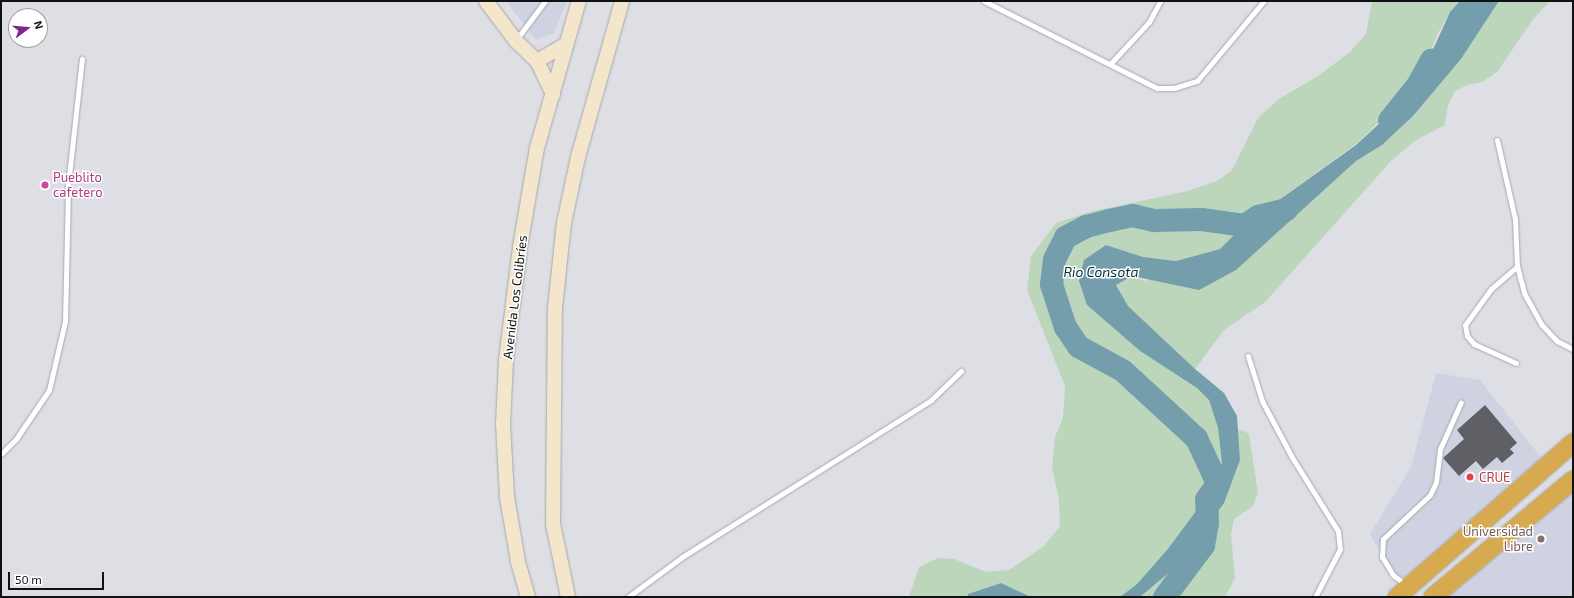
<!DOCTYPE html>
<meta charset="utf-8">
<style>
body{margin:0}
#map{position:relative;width:1574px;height:598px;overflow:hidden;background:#dddfe5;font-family:"Exo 2",sans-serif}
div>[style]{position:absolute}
.built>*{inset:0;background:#cfd3e1}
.green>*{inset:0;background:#bbd6bb}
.water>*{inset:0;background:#749eab}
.river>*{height:23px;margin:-11.5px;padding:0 11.5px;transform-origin:11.5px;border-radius:11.5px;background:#749eab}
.building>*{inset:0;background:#5e6065}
.roads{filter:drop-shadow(0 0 1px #a7a8ae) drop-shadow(0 0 1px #a7a8ae)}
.lane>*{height:5px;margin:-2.5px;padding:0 2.5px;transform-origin:2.5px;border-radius:2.5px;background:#fff}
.secondary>*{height:14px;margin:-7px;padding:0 7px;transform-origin:7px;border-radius:7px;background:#f3e6ca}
.highway>*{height:18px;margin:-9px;padding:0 9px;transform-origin:9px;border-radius:9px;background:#d8aa50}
.dots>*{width:11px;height:11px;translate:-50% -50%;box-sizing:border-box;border:2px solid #fff;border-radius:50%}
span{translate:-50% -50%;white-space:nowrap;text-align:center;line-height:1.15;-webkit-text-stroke:3px #fff;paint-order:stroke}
.hotel-label{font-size:13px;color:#b23c85}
.left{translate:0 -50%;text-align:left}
.street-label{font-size:13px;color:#101113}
.health-label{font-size:13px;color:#be3a42}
.education-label{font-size:13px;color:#785e54}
.right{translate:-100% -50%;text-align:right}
.water-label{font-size:14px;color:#06303b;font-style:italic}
.frame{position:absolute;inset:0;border:2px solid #101113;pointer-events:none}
.north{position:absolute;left:8px;top:8px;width:40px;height:40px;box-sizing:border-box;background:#fff;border:1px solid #9fa0a1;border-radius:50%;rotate:74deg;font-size:11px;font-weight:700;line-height:16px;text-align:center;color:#101113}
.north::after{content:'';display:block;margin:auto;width:14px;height:18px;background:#802490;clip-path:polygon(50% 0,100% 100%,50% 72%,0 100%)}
.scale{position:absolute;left:8px;top:572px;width:96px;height:18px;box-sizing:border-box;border:2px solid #101113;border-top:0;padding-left:5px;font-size:12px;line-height:14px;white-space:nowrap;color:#101113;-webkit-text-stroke:3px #fff;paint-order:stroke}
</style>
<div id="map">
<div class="built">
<div style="clip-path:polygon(506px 1px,567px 1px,554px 33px,536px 40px)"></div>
<div style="clip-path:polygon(1436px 373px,1480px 380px,1548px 466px,1408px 587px,1393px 575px,1370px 534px,1411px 467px)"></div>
<div style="clip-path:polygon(1573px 483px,1573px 597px,1442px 597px)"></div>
</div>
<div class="green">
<div style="clip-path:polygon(1372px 1px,1460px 1px,1450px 12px,1438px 33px,1417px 85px,1356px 144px,1244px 225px,1220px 249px,1176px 261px,1143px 257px,1106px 245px,1087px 305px,1140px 351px,1197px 388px,1209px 400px,1218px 428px,1222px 463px,1217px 483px,1167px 550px,1137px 584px,1120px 597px,1031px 597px,1001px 583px,968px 594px,967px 597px,909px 597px,919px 567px,938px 558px,954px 559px,986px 572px,1009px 570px,1044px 546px,1060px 526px,1059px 500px,1052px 467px,1055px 437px,1063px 418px,1065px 386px,1027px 290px,1031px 256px,1056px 223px,1089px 212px,1188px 191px,1219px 180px,1232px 170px,1258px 118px,1279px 99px,1318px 76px,1350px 52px,1366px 34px)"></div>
<div style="clip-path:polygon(1499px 1px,1550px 1px,1534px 18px,1497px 72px,1482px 82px,1467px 85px,1455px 91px,1448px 105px,1445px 125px,1416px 140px,1391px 161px,1265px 302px,1224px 330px,1195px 369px,1128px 306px,1116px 285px,1132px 276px,1145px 281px,1275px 233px,1356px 161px,1382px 145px,1413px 116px,1461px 59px)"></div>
<div style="clip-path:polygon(1242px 430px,1249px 434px,1258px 493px,1253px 506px,1234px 519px,1231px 535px,1235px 578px,1225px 597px,1140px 597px,1178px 565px,1240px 460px,1238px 431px)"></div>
</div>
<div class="water">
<div style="clip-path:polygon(1460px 1px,1499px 1px,1461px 59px,1413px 116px,1382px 145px,1356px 161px,1236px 270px,1199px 290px,1132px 276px,1116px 285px,1128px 306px,1195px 369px,1224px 393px,1237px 416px,1240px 460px,1224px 503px,1178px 565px,1140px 597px,1120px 597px,1137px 584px,1167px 550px,1217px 483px,1222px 463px,1218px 428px,1209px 400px,1197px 388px,1140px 351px,1087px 305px,1079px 281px,1084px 260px,1106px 245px,1143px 257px,1176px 261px,1220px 249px,1244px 225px,1356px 145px,1408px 97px,1417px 85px,1450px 12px)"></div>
<div style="clip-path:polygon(1001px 583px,1031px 597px,967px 597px,968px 594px)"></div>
</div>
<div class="river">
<div style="left:1389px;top:120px;width:45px;rotate:-51.3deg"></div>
<div style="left:1417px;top:85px;width:29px;rotate:-61deg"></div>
<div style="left:1164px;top:597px;width:65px;rotate:-53.1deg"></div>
<div style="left:1203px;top:545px;width:22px;rotate:-80deg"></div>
<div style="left:1207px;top:523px;width:24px;rotate:-92deg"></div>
<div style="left:1206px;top:499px;width:19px;rotate:-55deg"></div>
<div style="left:1217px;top:483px;width:50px;rotate:-115deg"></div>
<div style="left:1196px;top:438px;width:100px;rotate:-137.4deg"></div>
<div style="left:1122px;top:370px;width:50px;rotate:-151.4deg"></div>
<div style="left:1078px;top:346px;width:23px;rotate:-124deg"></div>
<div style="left:1065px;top:327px;width:45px;rotate:-108deg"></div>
<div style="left:1051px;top:284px;width:25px;rotate:-83deg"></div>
<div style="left:1054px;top:259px;width:25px;rotate:-63deg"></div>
<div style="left:1065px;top:237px;width:24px;rotate:-28deg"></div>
<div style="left:1086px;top:226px;width:24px;rotate:-15deg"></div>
<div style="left:1109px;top:220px;width:24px;rotate:-12deg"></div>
<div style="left:1132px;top:215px;width:23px;rotate:13deg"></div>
<div style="left:1154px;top:220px;width:47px;rotate:-1.2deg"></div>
<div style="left:1201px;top:219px;width:43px;rotate:7.9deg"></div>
<div style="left:1244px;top:225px;width:17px;rotate:-33deg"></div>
<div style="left:1258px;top:216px;width:29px;rotate:-14deg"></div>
</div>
<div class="building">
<div style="clip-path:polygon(1485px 405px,1517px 443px,1510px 449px,1514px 453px,1502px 463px,1497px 457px,1483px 469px,1476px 461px,1459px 476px,1443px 458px,1464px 439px,1457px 430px)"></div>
</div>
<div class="roads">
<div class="lane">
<div style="left:984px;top:1px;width:194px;rotate:26.7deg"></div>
<div style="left:1157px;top:88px;width:17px"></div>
<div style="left:1174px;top:88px;width:24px;rotate:-17deg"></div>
<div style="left:1197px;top:81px;width:104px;rotate:-50.1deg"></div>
<div style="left:516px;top:40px;width:49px;rotate:-53.4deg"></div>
<div style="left:1111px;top:63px;width:56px;rotate:-47.2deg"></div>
<div style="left:1149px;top:22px;width:24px;rotate:-62deg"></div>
<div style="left:1497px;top:140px;width:81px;rotate:77.2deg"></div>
<div style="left:1515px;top:219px;width:47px;rotate:87.6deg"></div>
<div style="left:1517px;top:266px;width:28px;rotate:75deg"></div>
<div style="left:1524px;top:293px;width:35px;rotate:61deg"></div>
<div style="left:1541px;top:324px;width:23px;rotate:47deg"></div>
<div style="left:1557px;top:341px;width:18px;rotate:27deg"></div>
<div style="left:1248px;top:356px;width:47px;rotate:72.7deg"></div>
<div style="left:1262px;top:401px;width:66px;rotate:61.9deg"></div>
<div style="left:1293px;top:459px;width:85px;rotate:58deg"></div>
<div style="left:1338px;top:531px;width:18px;rotate:84deg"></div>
<div style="left:1340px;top:549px;width:54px;rotate:117.5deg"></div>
<div style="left:1516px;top:363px;width:46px;rotate:-155.7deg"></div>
<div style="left:1474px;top:344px;width:11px;rotate:-131deg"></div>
<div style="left:1467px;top:336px;width:11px;rotate:-100deg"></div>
<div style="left:1465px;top:325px;width:44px;rotate:-54.2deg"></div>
<div style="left:1491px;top:289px;width:35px;rotate:-41deg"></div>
<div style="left:1px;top:454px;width:21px;rotate:-45deg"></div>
<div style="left:16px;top:439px;width:59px;rotate:-56deg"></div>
<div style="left:49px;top:390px;width:71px;rotate:-76.9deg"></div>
<div style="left:65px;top:321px;width:136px;rotate:-88.7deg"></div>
<div style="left:68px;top:185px;width:127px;rotate:-83.7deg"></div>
<div style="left:1406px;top:585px;width:16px;rotate:-142deg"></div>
<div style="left:1393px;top:575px;width:21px;rotate:-121deg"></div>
<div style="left:1382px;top:557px;width:18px;rotate:-87deg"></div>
<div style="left:1383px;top:539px;width:64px;rotate:-43.1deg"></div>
<div style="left:1430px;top:495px;width:14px;rotate:-65deg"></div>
<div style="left:1436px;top:482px;width:33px;rotate:-83deg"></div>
<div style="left:1440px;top:449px;width:51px;rotate:-65.9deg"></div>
<div style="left:628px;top:597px;width:67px;rotate:-36.5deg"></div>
<div style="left:682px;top:557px;width:294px;rotate:-32.2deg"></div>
<div style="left:931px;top:400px;width:42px;rotate:-44deg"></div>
</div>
<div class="secondary">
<div style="left:486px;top:1px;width:50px;rotate:53.1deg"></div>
<div style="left:516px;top:41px;width:29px;rotate:44deg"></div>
<div style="left:537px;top:61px;width:37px;rotate:64deg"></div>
<div style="left:537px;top:61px;width:34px;rotate:-30deg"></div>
<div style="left:528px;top:597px;width:37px;rotate:-106deg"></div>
<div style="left:518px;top:561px;width:65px;rotate:-99.8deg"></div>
<div style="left:507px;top:497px;width:73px;rotate:-93.1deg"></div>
<div style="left:503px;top:424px;width:64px;rotate:-87.3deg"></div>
<div style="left:506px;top:360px;width:114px;rotate:-82.9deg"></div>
<div style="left:520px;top:247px;width:100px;rotate:-80.3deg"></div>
<div style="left:537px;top:148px;width:153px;rotate:-74.1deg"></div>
<div style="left:568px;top:597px;width:75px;rotate:-101.6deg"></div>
<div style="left:553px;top:524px;width:216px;rotate:-89.5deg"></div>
<div style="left:555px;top:308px;width:85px;rotate:-84deg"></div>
<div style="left:564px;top:223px;width:67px;rotate:-78deg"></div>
<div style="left:578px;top:157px;width:162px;rotate:-74.2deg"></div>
</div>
<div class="highway">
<div style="left:1397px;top:597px;width:234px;rotate:-41.2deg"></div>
<div style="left:1433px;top:597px;width:182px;rotate:-39.9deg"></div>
</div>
</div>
<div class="dots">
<div style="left:45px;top:185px;background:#d1479c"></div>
<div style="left:1470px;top:477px;background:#e0444e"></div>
<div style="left:1541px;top:539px;background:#8d6e63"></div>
</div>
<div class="hotel-label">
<span class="left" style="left:53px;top:185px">Pueblito<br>cafetero</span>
</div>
<div class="street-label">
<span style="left:515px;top:297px;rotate:-83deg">Avenida Los Colibríes</span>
</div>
<div class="health-label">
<span class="left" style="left:1479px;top:477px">CRUE</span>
</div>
<div class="education-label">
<span class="right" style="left:1533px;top:539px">Universidad<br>Libre</span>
</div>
<div class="water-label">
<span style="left:1101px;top:272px">Rio Consota</span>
</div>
<div class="frame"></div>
<div class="north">N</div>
<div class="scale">50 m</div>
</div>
